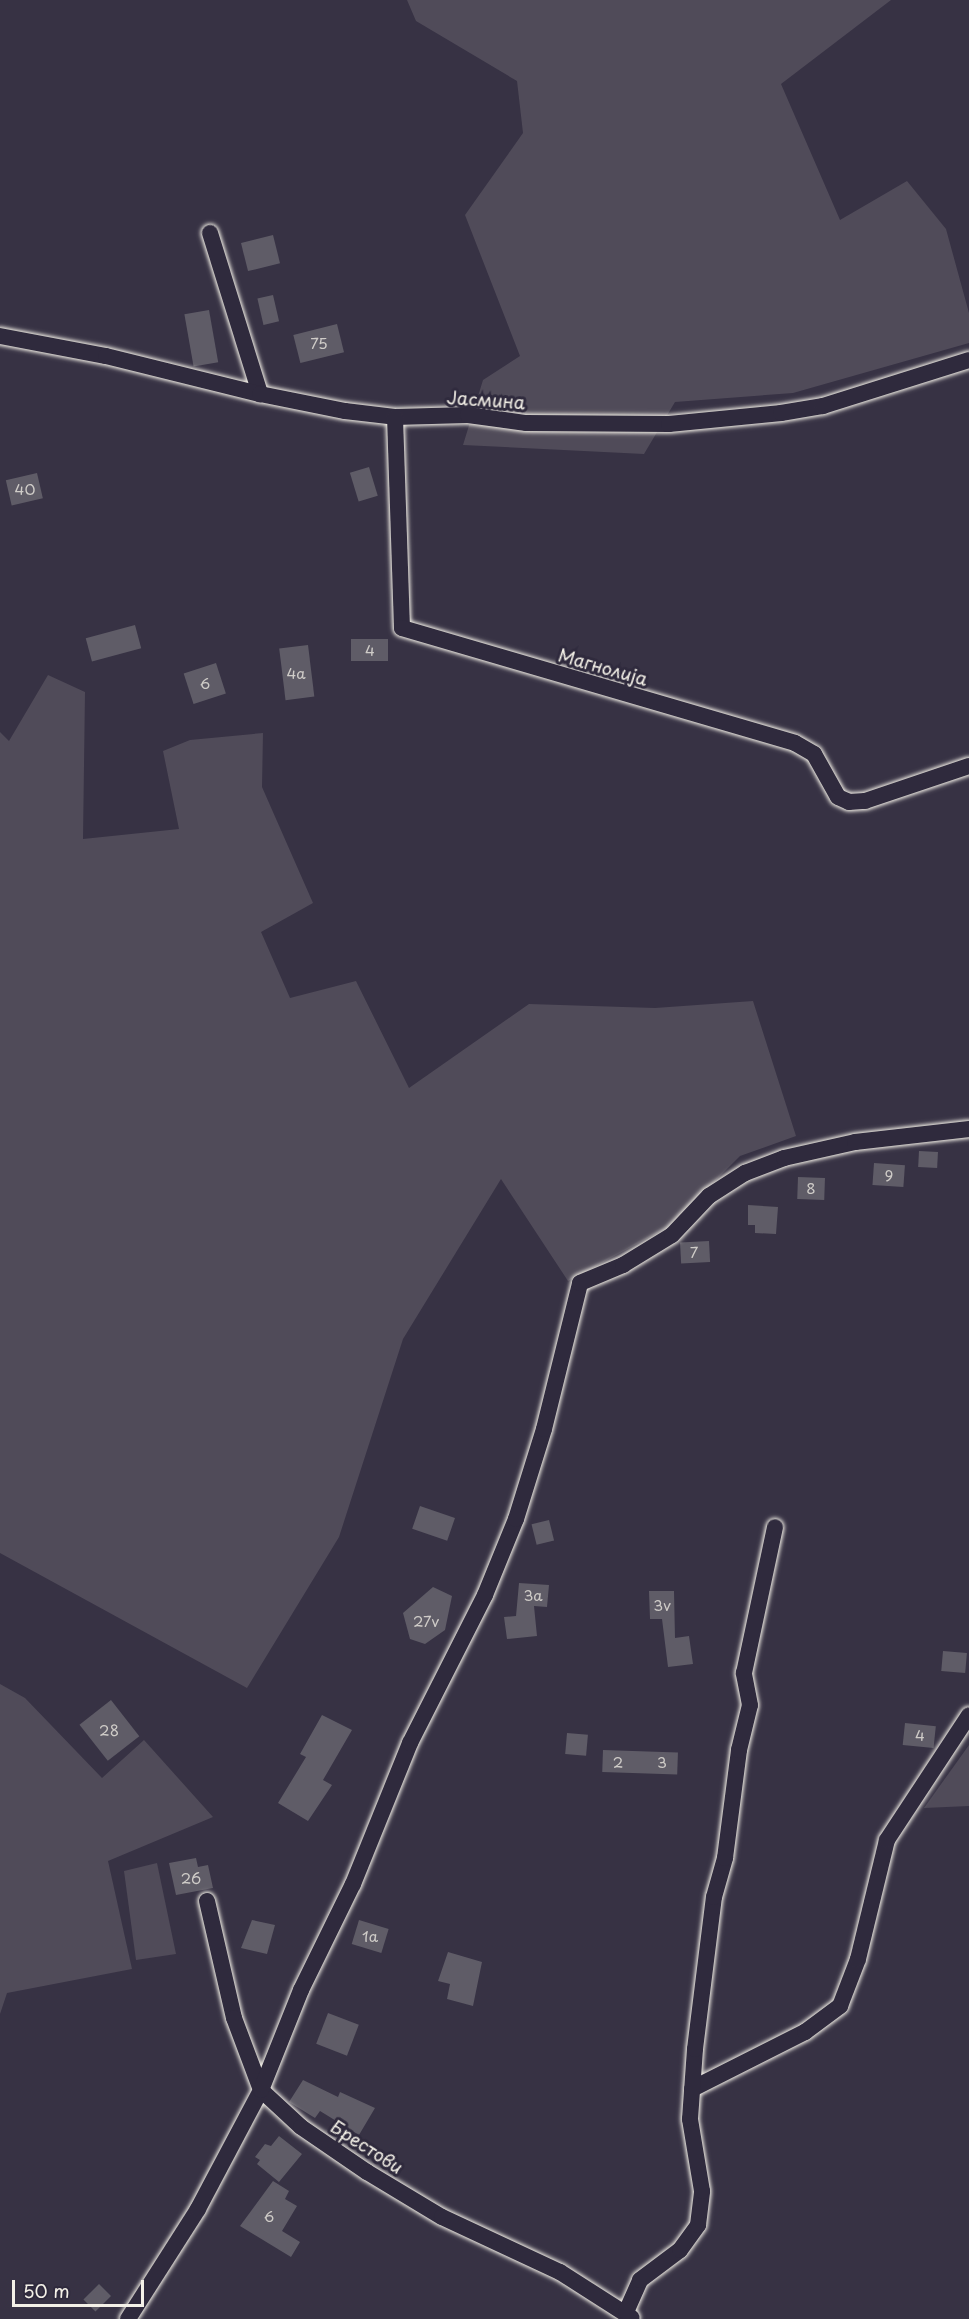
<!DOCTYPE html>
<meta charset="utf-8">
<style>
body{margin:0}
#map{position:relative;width:969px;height:2319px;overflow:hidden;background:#373244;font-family:"Playpen Sans",sans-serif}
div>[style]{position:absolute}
.green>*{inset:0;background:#504b59}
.building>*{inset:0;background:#5f5c67;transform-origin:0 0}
.roads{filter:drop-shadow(0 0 2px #f4f1e8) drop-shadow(0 0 2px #f4f1e8)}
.minor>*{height:16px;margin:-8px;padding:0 8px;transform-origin:8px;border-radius:8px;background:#2f2a3d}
span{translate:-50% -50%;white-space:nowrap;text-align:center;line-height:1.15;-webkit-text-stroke:6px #2f2a3d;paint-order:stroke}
.number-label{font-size:15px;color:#cfccc8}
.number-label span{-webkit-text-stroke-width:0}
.street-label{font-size:18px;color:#f4f1e8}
.scale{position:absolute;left:12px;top:2280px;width:132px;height:27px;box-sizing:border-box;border:3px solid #f4f1e8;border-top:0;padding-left:8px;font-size:18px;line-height:21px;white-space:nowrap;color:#f4f1e8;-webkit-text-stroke:4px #2f2a3d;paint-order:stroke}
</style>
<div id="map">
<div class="green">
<div style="clip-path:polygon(407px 0,891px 0,781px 84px,840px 220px,907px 181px,946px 229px,969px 313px,969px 343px,793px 393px,675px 402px,644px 454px,463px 445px,483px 380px,520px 356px,465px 215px,523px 133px,517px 81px,416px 21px)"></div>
<div style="clip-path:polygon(48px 675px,85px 692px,83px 839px,179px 829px,163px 751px,190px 740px,263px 733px,262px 787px,313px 903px,261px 932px,290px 998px,356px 981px,409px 1088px,529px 1004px,655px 1008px,753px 1001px,796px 1136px,740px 1156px,670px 1226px,568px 1281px,501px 1179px,403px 1339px,339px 1537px,247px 1688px,0 1553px,0 732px,9px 741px)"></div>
<div style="clip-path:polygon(0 1684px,25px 1698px,102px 1778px,144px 1740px,213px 1817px,108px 1861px,132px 1969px,7px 1993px,0 2014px)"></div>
<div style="clip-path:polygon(969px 1745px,969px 1806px,924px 1808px)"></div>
<div style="clip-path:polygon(157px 1863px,176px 1954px,136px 1960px,124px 1871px)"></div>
</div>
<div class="building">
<div style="left:273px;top:235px;width:29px;height:33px;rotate:76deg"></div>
<div style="left:273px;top:295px;width:27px;height:16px;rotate:77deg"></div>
<div style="left:209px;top:310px;width:53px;height:25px;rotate:80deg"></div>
<div style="left:337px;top:324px;width:29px;height:45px;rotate:76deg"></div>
<div style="left:369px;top:467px;width:30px;height:20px;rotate:73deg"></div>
<div style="left:37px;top:473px;width:26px;height:32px;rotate:77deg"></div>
<div style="left:135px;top:625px;width:24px;height:51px;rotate:75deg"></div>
<div style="left:351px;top:639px;width:37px;height:22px"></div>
<div style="left:308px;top:645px;width:52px;height:29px;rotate:83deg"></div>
<div style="left:216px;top:663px;width:32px;height:34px;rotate:72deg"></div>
<div style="left:919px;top:1151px;width:19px;height:16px;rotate:3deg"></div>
<div style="left:874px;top:1163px;width:31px;height:22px;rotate:4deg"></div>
<div style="left:798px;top:1177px;width:27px;height:22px;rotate:2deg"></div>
<div style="clip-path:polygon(748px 1205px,778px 1207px,776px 1234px,755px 1233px,755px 1225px,748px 1225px)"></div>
<div style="left:709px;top:1241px;width:21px;height:29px;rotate:87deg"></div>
<div style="left:420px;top:1506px;width:37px;height:24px;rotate:19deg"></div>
<div style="left:549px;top:1520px;width:21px;height:18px;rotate:76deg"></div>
<div style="clip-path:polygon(519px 1583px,549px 1585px,547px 1607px,534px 1606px,537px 1636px,507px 1639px,504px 1617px,516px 1616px)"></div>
<div style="clip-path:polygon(433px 1587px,452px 1596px,445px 1630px,425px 1644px,410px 1639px,403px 1613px)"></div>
<div style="clip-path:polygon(649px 1591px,674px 1591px,675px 1638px,689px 1636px,693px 1664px,668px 1667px,662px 1619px,650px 1619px)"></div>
<div style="left:943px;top:1651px;width:24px;height:20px;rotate:5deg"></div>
<div style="left:111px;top:1700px;width:46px;height:40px;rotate:52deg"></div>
<div style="clip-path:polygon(322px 1715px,352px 1730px,323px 1780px,332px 1785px,308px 1821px,278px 1803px,306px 1757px,300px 1754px)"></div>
<div style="left:905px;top:1723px;width:31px;height:22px;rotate:6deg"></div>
<div style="left:567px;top:1733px;width:21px;height:21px;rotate:5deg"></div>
<div style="left:603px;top:1750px;width:75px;height:22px;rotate:2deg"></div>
<div style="clip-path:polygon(196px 1858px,198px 1867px,208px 1865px,213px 1888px,176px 1895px,169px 1863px)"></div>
<div style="clip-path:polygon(252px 1920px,275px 1925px,267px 1954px,241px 1948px)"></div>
<div style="left:359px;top:1920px;width:31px;height:25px;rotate:17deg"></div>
<div style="clip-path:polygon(448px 1952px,482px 1962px,473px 2006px,447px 1999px,450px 1984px,438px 1981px)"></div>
<div style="left:328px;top:2013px;width:33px;height:33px;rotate:21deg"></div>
<div style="clip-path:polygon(303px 2080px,338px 2097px,340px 2092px,375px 2108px,359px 2135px,320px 2111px,315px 2118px,289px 2102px)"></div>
<div style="clip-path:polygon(279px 2136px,302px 2154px,279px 2182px,257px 2164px,260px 2160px,255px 2157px,265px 2144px,271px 2146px)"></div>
<div style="clip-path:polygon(273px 2181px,289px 2191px,285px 2199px,297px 2206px,282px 2231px,300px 2242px,291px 2257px,240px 2226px)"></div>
<div style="left:99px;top:2284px;width:17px;height:22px;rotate:45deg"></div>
</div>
<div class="roads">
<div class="minor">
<div style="left:210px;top:233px;width:169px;rotate:72.7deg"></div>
<div style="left:0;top:336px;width:108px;rotate:10.7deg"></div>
<div style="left:106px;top:356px;width:159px;rotate:13.9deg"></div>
<div style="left:260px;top:394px;width:87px;rotate:11.3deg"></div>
<div style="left:345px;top:411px;width:50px;rotate:6.8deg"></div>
<div style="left:395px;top:417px;width:73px;rotate:-1.6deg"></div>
<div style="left:468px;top:415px;width:59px;rotate:7.9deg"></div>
<div style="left:526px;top:423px;width:143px;rotate:0.4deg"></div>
<div style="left:669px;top:424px;width:113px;rotate:-5.6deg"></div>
<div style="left:781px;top:413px;width:43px;rotate:-9.5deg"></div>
<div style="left:823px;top:406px;width:153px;rotate:-17.5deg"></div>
<div style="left:395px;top:417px;width:211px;rotate:88.1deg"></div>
<div style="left:402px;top:628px;width:409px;rotate:16.3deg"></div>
<div style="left:795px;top:743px;width:22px;rotate:30deg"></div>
<div style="left:814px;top:754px;width:49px;rotate:60.8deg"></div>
<div style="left:838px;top:797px;width:12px;rotate:24deg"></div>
<div style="left:849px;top:802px;width:16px;rotate:-4deg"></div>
<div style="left:865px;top:801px;width:110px;rotate:-18.6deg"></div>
<div style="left:207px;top:1901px;width:120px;rotate:77deg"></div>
<div style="left:234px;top:2018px;width:77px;rotate:69.4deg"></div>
<div style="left:261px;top:2090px;width:54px;rotate:42.8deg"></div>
<div style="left:301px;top:2127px;width:80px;rotate:34.3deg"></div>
<div style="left:367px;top:2172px;width:87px;rotate:31deg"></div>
<div style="left:442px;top:2217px;width:130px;rotate:25deg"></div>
<div style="left:560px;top:2272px;width:85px;rotate:32.6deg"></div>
<div style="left:692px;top:2089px;width:127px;rotate:-26.8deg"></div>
<div style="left:805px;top:2032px;width:44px;rotate:-36.6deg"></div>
<div style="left:840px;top:2006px;width:50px;rotate:-69deg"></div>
<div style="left:858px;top:1959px;width:122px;rotate:-76.3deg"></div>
<div style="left:887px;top:1840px;width:149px;rotate:-56.7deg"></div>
<div style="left:626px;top:2312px;width:35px;rotate:-66deg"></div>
<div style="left:640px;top:2280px;width:50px;rotate:-36.9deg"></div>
<div style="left:680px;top:2250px;width:31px;rotate:-54deg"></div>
<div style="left:698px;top:2225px;width:34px;rotate:-83deg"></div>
<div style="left:702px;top:2191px;width:73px;rotate:-99.5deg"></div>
<div style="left:690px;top:2119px;width:70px;rotate:-85.9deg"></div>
<div style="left:695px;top:2049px;width:153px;rotate:-82.9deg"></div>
<div style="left:714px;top:1897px;width:41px;rotate:-74.2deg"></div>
<div style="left:725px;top:1858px;width:109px;rotate:-82.6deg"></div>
<div style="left:739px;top:1750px;width:46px;rotate:-76.3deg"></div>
<div style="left:750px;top:1705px;width:33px;rotate:-101deg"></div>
<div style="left:744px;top:1673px;width:149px;rotate:-78deg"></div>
<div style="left:128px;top:2319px;width:130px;rotate:-57.5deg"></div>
<div style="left:198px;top:2209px;width:135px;rotate:-62.1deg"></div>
<div style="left:261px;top:2090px;width:108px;rotate:-68.2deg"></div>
<div style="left:301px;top:1990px;width:118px;rotate:-63.9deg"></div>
<div style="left:353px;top:1884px;width:152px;rotate:-68deg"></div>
<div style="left:410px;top:1743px;width:166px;rotate:-63.1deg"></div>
<div style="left:485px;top:1595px;width:82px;rotate:-67.8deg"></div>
<div style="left:516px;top:1519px;width:94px;rotate:-72.7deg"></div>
<div style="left:544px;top:1429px;width:150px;rotate:-76.1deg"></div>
<div style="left:580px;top:1283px;width:47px;rotate:-22.7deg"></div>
<div style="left:623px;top:1265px;width:57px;rotate:-31.5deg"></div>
<div style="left:672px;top:1235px;width:54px;rotate:-46.5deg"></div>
<div style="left:709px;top:1196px;width:43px;rotate:-32.6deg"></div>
<div style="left:745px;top:1173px;width:42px;rotate:-21deg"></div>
<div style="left:784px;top:1158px;width:73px;rotate:-12.7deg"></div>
<div style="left:855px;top:1142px;width:115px;rotate:-6.5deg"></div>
</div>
</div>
<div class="number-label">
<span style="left:319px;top:343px">75</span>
<span style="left:25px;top:489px">40</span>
<span style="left:370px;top:650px">4</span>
<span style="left:296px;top:673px">4a</span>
<span style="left:205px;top:683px">6</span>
<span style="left:889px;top:1175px">9</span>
<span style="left:811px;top:1188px">8</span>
<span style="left:694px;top:1252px">7</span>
<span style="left:533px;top:1595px">3a</span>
<span style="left:662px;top:1605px">3v</span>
<span style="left:426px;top:1621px">27v</span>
<span style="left:109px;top:1730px">28</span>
<span style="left:920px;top:1735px">4</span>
<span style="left:618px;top:1762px">2</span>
<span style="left:662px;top:1762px">3</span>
<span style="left:191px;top:1878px">26</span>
<span style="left:370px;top:1936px">1a</span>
<span style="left:269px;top:2216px">6</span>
</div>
<div class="street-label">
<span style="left:486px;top:400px;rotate:4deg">Јасмина</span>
<span style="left:603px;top:667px;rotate:16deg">Магнолија</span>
<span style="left:367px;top:2147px;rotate:33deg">Брестови</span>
</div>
<div class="scale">50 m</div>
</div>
